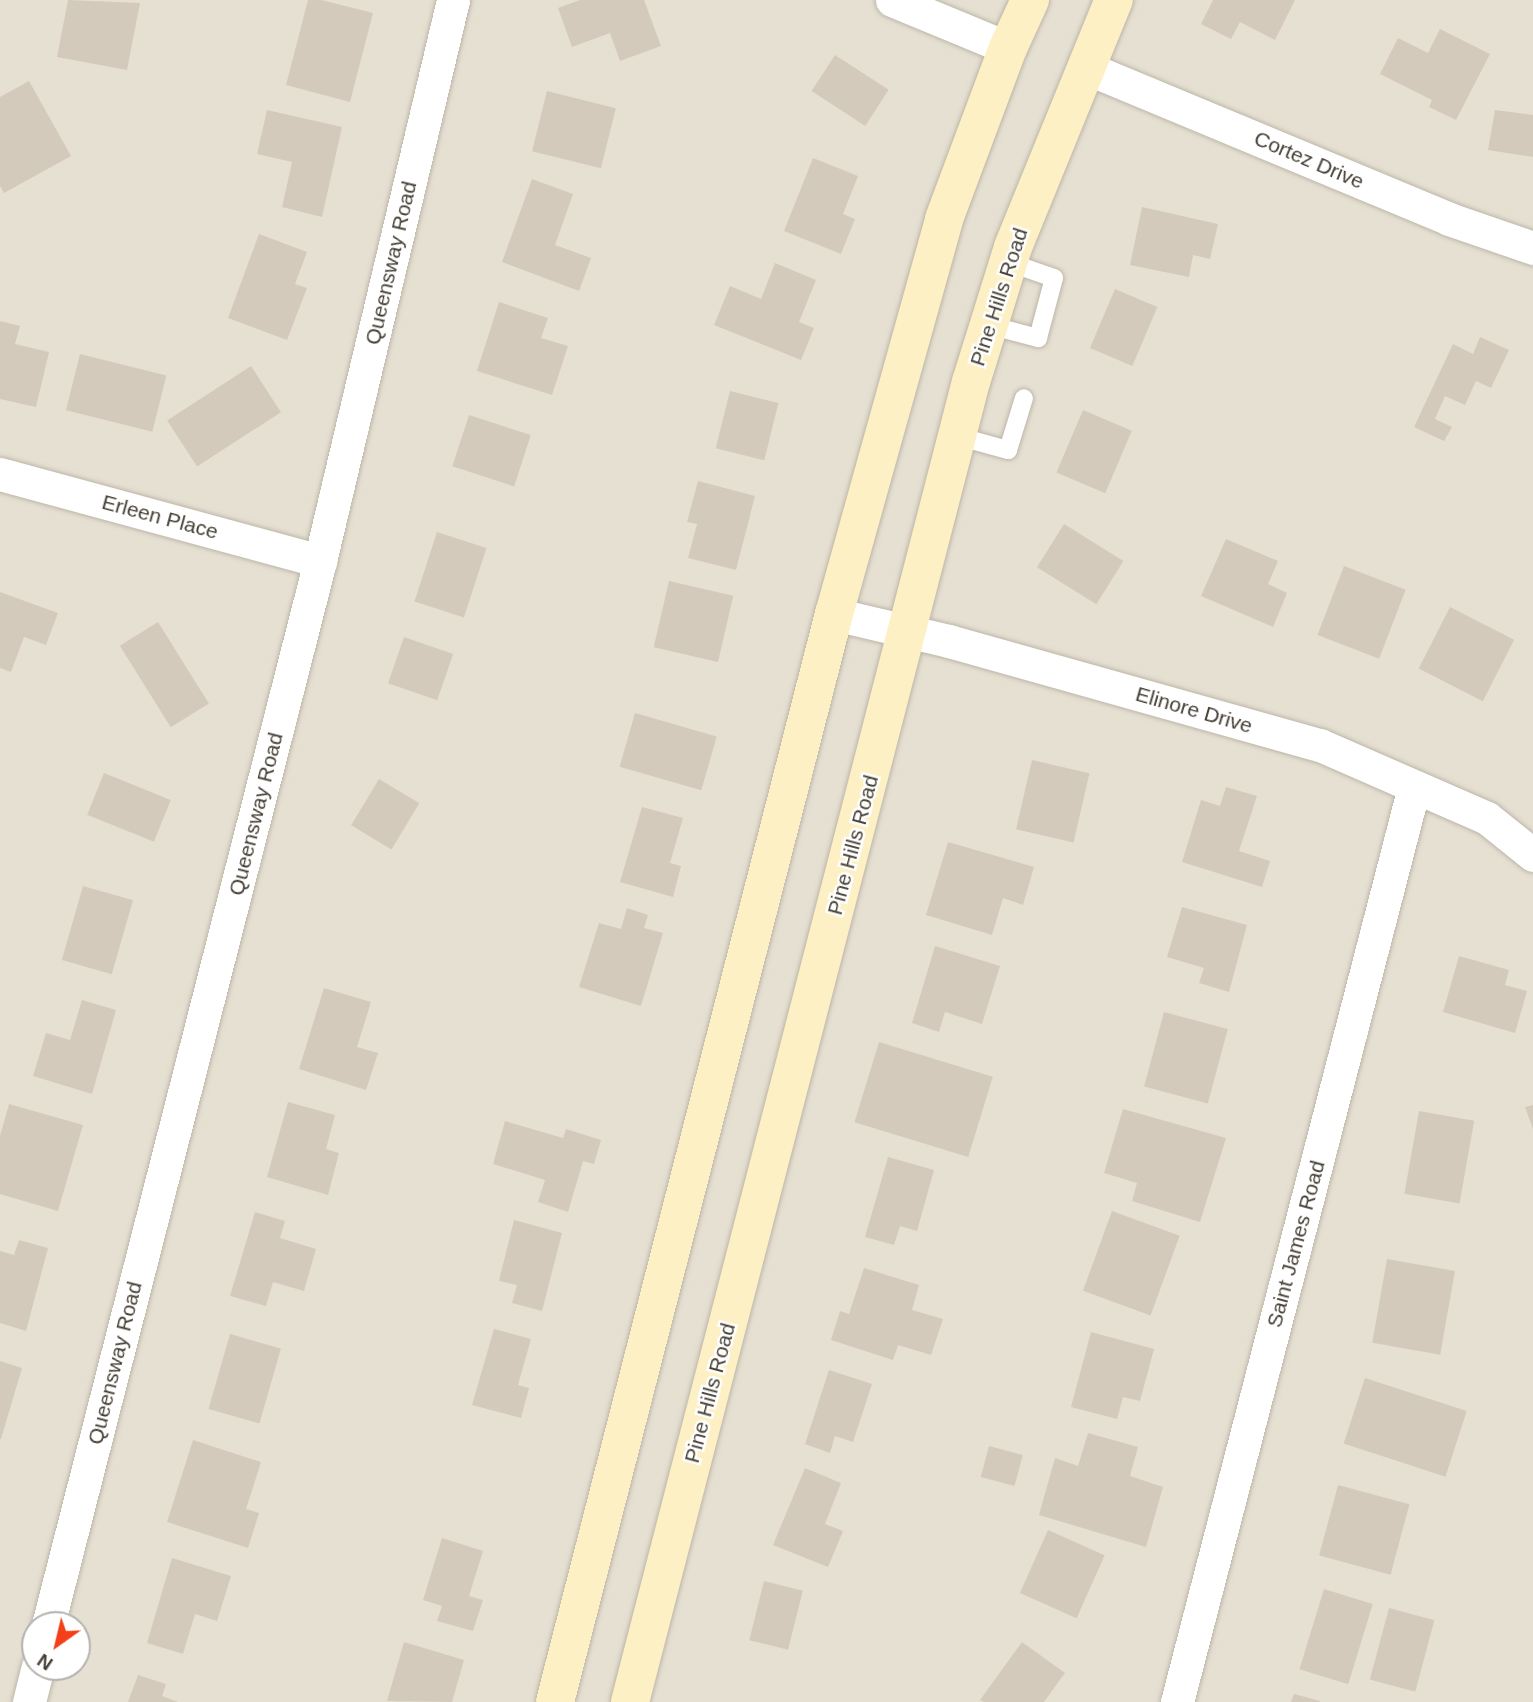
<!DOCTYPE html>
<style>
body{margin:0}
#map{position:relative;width:1533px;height:1702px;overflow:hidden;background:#f2eee5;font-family:Arial,sans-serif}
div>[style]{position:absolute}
.residential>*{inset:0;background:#e6e0d3}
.building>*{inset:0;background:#d3cabb;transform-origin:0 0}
.roads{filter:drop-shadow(0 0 2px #bdb6a8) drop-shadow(0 0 2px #bdb6a8)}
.service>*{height:18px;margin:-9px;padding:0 9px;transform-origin:9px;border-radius:9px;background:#fff}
.minor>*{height:33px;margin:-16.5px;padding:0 16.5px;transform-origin:16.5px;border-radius:16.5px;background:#fff}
.secondary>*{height:38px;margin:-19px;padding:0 19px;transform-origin:19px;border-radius:19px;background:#fdf0c5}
span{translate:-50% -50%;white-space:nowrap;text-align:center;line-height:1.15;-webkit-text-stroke:5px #fff;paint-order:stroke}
.street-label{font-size:21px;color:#443f35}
.north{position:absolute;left:21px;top:1611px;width:70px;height:70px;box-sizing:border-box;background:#fff;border:2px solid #b4b2ae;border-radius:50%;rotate:214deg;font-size:19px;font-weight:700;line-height:28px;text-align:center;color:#443f35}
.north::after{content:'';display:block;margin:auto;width:24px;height:32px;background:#f3401b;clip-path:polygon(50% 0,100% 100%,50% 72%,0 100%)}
</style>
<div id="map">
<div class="residential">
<div style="clip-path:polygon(evenodd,0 0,1533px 0,1533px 1702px,0 1702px,0 0,35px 1625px,77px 1625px,77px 1667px,35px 1667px,35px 1625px)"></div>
</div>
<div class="building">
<div style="clip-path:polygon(68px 0,140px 3px,127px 70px,57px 57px)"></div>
<div style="clip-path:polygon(308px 0,321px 0,373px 13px,350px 102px,286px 85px)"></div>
<div style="clip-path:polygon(580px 0,644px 0,661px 46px,620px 61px,610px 33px,572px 47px,558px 8px)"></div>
<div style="clip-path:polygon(1213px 0,1295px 0,1275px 40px,1240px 22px,1231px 39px,1201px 24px)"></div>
<div style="clip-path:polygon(1440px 29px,1490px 54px,1456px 120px,1429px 107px,1432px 100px,1380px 74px,1398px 38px,1428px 53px)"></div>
<div style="left:835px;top:55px;width:64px;height:43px;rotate:33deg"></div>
<div style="clip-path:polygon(29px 81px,71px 156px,4px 193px,0 186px,0 97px)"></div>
<div style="left:547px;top:91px;width:71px;height:62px;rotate:14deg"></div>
<div style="clip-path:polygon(267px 110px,342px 127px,322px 217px,282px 207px,292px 162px,257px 154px)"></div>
<div style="clip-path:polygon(1495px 110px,1533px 115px,1533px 157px,1488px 150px)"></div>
<div style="clip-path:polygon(813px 158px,858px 176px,843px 214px,855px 219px,841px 254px,784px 231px)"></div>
<div style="clip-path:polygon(532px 179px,573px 194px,555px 245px,591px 258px,579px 291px,502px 262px)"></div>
<div style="clip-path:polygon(1142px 207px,1218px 224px,1210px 259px,1193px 255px,1189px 277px,1130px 265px)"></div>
<div style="clip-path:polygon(259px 234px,307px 252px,295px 284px,307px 288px,287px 340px,228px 318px)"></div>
<div style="clip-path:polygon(775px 263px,816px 280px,799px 322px,814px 328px,801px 360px,714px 325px,730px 286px,761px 299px)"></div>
<div style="left:1115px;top:289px;width:46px;height:64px;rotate:23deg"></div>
<div style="clip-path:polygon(499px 302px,548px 318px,541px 338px,568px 346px,552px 395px,477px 371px)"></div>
<div style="clip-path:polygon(0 321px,20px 326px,15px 344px,49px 352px,36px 407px,0 399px)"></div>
<div style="clip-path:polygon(1480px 337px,1509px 350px,1491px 388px,1476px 381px,1465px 405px,1445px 396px,1435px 419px,1452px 427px,1444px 441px,1414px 427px,1453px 344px,1473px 354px)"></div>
<div style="left:80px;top:354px;width:89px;height:58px;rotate:14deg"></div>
<div style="left:251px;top:366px;width:55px;height:100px;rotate:57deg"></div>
<div style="left:730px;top:391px;width:50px;height:59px;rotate:14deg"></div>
<div style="left:1083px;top:410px;width:53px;height:68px;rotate:23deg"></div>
<div style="left:469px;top:415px;width:65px;height:54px;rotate:18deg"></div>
<div style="clip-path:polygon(698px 481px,755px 496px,736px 570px,688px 558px,697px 524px,687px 522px)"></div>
<div style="left:1064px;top:524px;width:70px;height:51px;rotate:32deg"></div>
<div style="left:437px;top:532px;width:52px;height:73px;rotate:18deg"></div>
<div style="clip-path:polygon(1226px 539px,1278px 561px,1268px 584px,1287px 593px,1273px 627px,1201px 596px)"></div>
<div style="left:1344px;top:566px;width:66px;height:74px;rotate:21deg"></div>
<div style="left:669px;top:581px;width:66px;height:68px;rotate:13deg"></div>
<div style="clip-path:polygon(0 592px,58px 613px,46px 645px,24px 637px,11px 672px,0 668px)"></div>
<div style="left:1450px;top:607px;width:72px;height:69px;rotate:27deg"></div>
<div style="left:158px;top:622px;width:96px;height:45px;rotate:58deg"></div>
<div style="left:404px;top:637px;width:52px;height:49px;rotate:19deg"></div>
<div style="left:635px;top:713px;width:85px;height:56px;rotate:16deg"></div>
<div style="left:1032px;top:760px;width:59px;height:71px;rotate:13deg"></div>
<div style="left:104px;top:773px;width:72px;height:45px;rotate:22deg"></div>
<div style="left:379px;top:779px;width:47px;height:54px;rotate:31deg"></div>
<div style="clip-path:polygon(1226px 787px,1257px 796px,1239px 851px,1270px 861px,1262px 887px,1182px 862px,1201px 800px,1220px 806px)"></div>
<div style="clip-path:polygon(642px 807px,683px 818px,670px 863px,681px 866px,673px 897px,620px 882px)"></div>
<div style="clip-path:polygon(948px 842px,1034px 867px,1023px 905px,1003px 898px,992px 935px,926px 915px)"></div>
<div style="left:83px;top:886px;width:52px;height:77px;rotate:16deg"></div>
<div style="clip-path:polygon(1182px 907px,1247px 925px,1229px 992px,1199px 983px,1204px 968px,1167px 957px)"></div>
<div style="clip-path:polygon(627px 908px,648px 915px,644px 928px,663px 933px,641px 1006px,579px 987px,599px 923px,621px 929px)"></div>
<div style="clip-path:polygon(935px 946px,1000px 966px,982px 1024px,945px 1012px,939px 1032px,912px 1023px)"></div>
<div style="clip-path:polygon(1459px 956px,1509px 970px,1505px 985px,1527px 991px,1515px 1033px,1443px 1012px)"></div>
<div style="clip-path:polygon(324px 988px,371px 1002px,357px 1047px,378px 1053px,366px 1090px,299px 1069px)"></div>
<div style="clip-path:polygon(82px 1000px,116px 1010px,92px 1094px,33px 1076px,46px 1033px,70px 1040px)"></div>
<div style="left:1164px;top:1012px;width:66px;height:77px;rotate:15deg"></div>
<div style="left:879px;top:1042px;width:119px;height:84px;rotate:17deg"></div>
<div style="clip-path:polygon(288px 1102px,335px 1115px,326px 1149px,339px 1153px,328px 1195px,267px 1177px)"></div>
<div style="clip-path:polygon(9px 1104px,83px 1125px,58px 1211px,0 1194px,0 1136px)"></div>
<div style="clip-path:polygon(1533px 1105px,1533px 1129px,1525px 1107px)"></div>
<div style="clip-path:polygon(1123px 1109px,1226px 1138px,1200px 1222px,1132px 1201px,1137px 1183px,1104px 1173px)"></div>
<div style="left:1419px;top:1111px;width:56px;height:84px;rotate:10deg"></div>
<div style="clip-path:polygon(505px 1121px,563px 1138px,566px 1129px,601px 1140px,594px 1164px,583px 1161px,568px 1212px,538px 1202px,545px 1180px,493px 1164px)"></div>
<div style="clip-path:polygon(888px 1157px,934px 1170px,917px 1231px,900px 1226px,894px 1245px,865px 1237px)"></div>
<div style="left:1112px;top:1211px;width:72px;height:85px;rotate:20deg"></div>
<div style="clip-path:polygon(255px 1212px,285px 1221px,280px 1238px,316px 1249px,304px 1291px,273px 1282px,266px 1306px,230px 1296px)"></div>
<div style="clip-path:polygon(514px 1220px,562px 1233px,542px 1311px,512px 1303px,517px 1285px,499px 1281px)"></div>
<div style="clip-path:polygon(19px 1240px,48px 1248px,26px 1331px,0 1323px,0 1251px,14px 1255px)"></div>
<div style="left:1387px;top:1259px;width:69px;height:85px;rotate:10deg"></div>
<div style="clip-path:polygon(864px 1268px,919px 1285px,912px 1310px,943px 1319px,931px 1355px,898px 1345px,893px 1360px,831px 1340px,840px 1311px,849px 1314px)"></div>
<div style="clip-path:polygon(494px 1329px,531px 1339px,518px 1385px,529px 1388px,521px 1418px,472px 1405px)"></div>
<div style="clip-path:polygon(1091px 1332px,1154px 1349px,1140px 1401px,1123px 1397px,1117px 1419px,1071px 1407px)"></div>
<div style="left:230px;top:1334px;width:53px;height:78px;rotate:16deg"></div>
<div style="clip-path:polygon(0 1361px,22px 1368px,1px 1439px,0 1439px)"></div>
<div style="clip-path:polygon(829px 1370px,872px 1384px,853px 1442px,835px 1436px,830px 1453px,805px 1444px)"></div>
<div style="left:1365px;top:1378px;width:107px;height:69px;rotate:18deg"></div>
<div style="clip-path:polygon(1088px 1433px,1138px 1447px,1130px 1476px,1163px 1487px,1146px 1547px,1039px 1515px,1055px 1458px,1078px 1466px)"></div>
<div style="clip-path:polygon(193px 1440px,261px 1462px,246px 1509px,259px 1513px,248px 1548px,167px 1522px)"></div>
<div style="left:989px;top:1446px;width:35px;height:32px;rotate:15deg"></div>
<div style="clip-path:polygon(805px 1468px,841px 1483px,825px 1524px,843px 1531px,828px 1567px,773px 1545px)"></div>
<div style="left:1338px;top:1485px;width:74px;height:73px;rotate:15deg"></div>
<div style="left:1048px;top:1530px;width:62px;height:69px;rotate:24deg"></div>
<div style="clip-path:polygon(442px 1538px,483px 1551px,469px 1596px,483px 1600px,473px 1631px,437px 1621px,442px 1606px,423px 1600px)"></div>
<div style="clip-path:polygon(172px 1558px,231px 1576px,217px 1621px,195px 1614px,183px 1654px,147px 1643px)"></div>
<div style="left:764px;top:1581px;width:40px;height:61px;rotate:14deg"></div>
<div style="left:1324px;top:1589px;width:51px;height:84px;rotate:17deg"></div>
<div style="left:1389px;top:1608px;width:47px;height:74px;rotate:15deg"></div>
<div style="clip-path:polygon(404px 1642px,464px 1660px,452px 1702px,387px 1701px)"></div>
<div style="clip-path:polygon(1022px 1642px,1065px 1673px,1044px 1702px,984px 1702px,980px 1700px)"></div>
<div style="clip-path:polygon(138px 1675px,166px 1684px,162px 1696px,178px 1702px,128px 1702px)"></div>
<div style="clip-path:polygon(1294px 1694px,1320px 1701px,1320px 1702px,1291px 1702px)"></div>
</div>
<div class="roads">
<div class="service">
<div style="left:989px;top:325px;width:51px;rotate:14.9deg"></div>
<div style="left:1038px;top:338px;width:62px;rotate:-75.1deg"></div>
<div style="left:1054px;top:278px;width:49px;rotate:-160.8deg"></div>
<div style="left:957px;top:436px;width:53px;rotate:15.4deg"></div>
<div style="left:1008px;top:450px;width:54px;rotate:-72.9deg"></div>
</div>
<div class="minor">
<div style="left:892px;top:0;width:126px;rotate:22.5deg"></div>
<div style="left:1087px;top:68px;width:392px;rotate:22.6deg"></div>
<div style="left:1449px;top:219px;width:89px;rotate:19deg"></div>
<div style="left:0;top:474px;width:332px;rotate:15.2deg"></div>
<div style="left:834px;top:614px;width:118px;rotate:13.2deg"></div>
<div style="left:949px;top:641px;width:385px;rotate:15.7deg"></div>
<div style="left:1320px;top:745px;width:182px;rotate:23.6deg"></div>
<div style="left:1487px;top:818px;width:59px;rotate:38.8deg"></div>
<div style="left:48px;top:1625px;width:1098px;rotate:-75.66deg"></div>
<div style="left:320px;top:561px;width:577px;rotate:-76.66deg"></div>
<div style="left:29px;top:1702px;width:36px;rotate:-76deg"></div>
<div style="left:1177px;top:1702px;width:945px;rotate:-75.48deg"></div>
</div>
<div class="secondary">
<div style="left:555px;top:1702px;width:1123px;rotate:-75.62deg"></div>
<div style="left:834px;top:614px;width:410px;rotate:-74.4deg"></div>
<div style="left:944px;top:219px;width:183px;rotate:-69.5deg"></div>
<div style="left:1008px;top:48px;width:53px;rotate:-65.4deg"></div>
<div style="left:630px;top:1702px;width:1363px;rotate:-75.52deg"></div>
<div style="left:971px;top:382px;width:141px;rotate:-72.7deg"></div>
<div style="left:1013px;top:247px;width:267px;rotate:-67.8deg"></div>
</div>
</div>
<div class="street-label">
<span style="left:1309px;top:160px;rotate:23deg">Cortez Drive</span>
<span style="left:391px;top:263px;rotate:-77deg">Queensway Road</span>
<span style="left:999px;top:297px;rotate:-72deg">Pine Hills Road</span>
<span style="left:160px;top:517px;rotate:15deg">Erleen Place</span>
<span style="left:1194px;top:710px;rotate:16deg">Elinore Drive</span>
<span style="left:256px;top:814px;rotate:-76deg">Queensway Road</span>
<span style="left:853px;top:845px;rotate:-75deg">Pine Hills Road</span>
<span style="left:1296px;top:1244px;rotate:-75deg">Saint James Road</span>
<span style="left:115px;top:1363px;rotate:-76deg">Queensway Road</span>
<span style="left:710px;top:1393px;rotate:-75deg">Pine Hills Road</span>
</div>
<div class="north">N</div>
</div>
